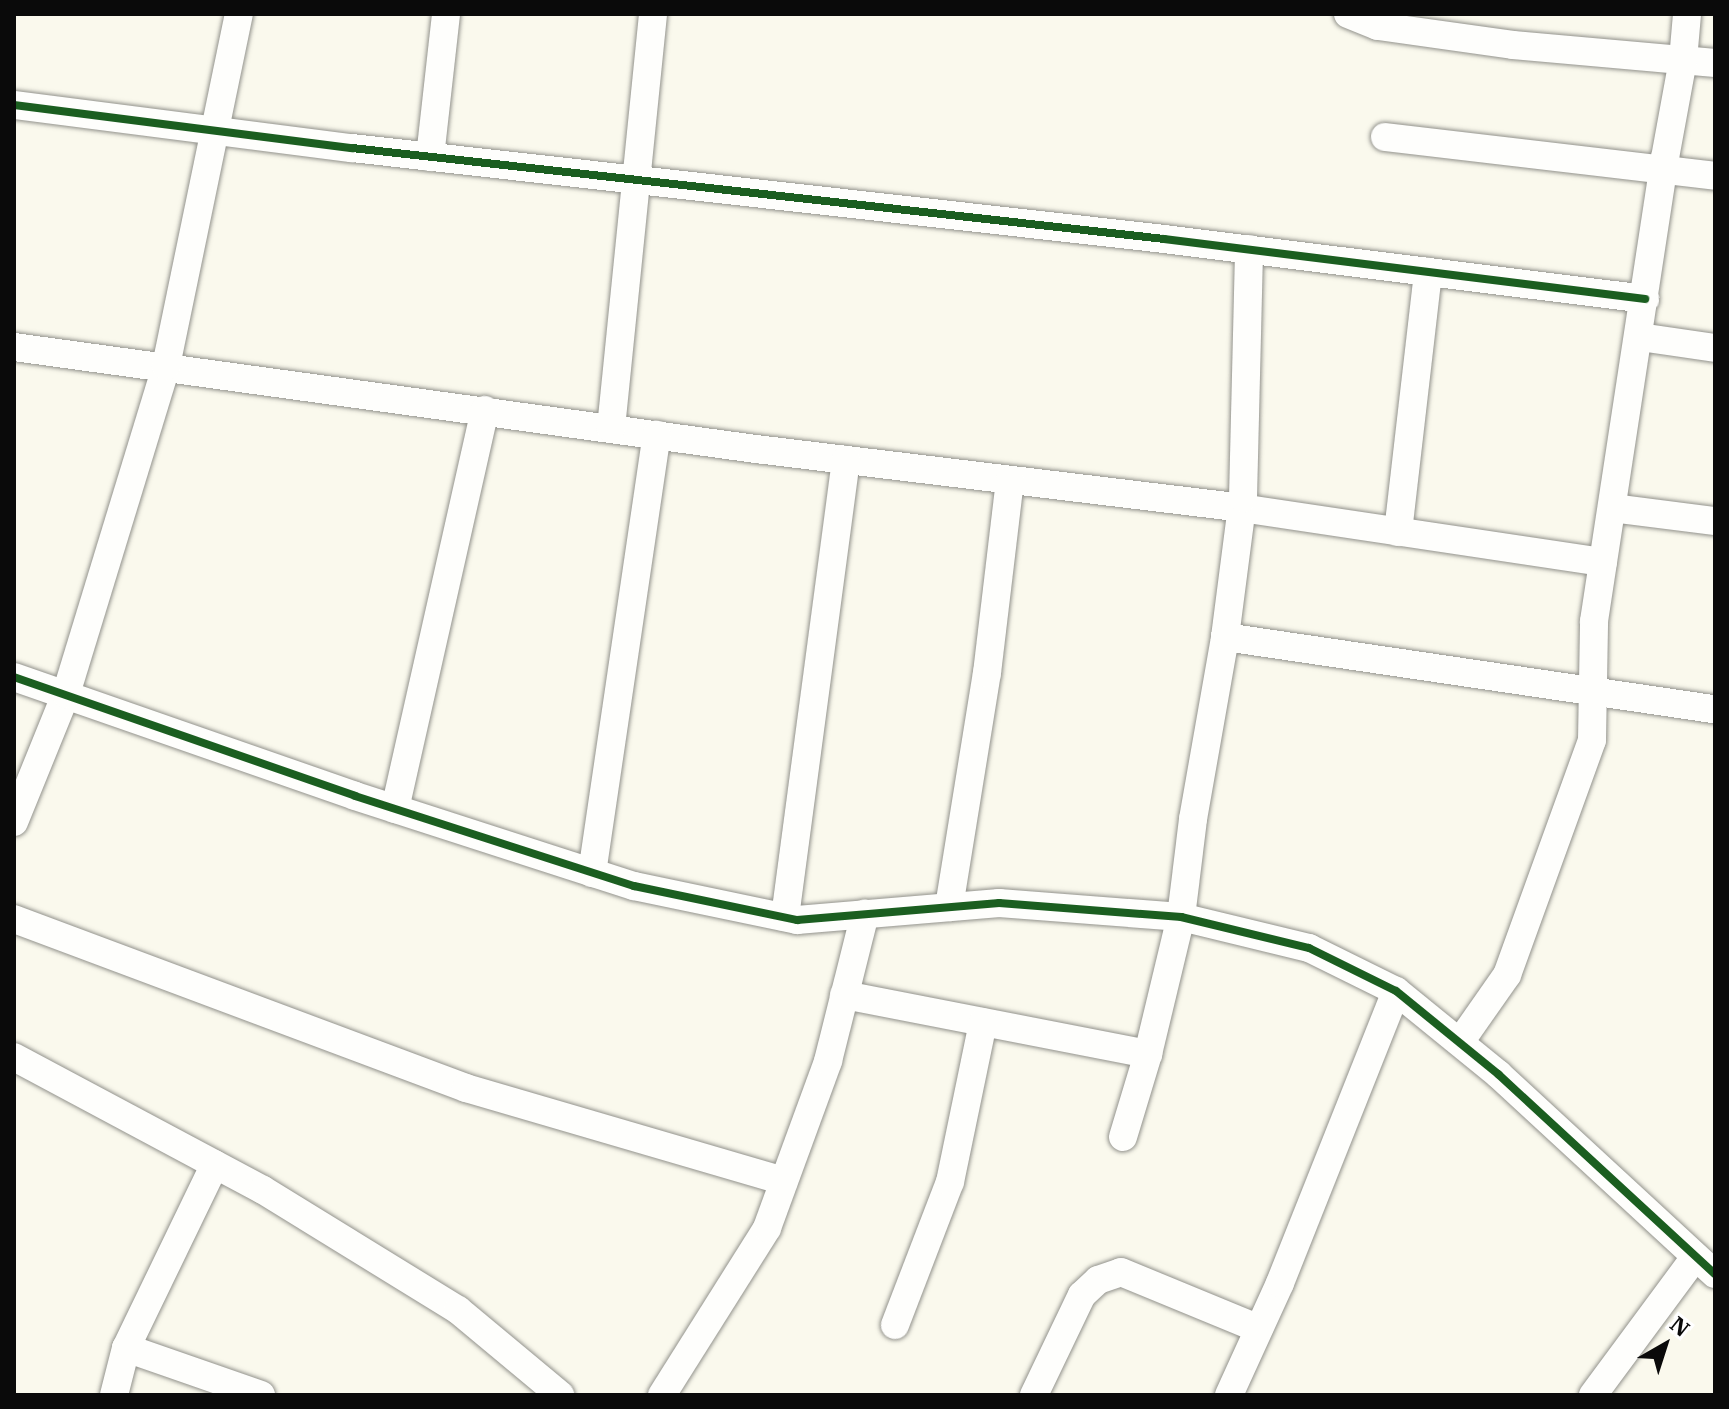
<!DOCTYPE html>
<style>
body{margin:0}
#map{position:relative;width:1729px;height:1409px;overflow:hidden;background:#faf9ed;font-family:"IBM Plex Serif",serif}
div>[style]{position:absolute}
.roads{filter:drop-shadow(0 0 2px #92928c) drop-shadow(0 0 2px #92928c)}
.minor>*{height:28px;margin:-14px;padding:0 14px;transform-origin:14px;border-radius:14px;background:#fefefc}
.cycleway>*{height:8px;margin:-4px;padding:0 4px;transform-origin:4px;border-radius:4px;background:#1b5e20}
span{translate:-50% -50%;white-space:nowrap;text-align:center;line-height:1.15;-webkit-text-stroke:8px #fff;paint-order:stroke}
.frame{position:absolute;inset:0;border:16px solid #0a0a0a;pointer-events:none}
.north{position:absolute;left:1625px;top:1305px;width:80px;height:80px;-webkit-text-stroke:6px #fff;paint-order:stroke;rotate:39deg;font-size:22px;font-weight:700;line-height:32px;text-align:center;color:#0a0a0a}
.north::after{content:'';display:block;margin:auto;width:28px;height:36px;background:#0a0a0a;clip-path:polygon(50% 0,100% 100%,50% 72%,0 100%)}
</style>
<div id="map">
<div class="roads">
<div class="minor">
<div style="left:1348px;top:14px;width:32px;rotate:22deg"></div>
<div style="left:1378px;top:26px;width:136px;rotate:8deg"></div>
<div style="left:1513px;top:45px;width:203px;rotate:5.1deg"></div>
<div style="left:14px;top:105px;width:341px;rotate:7.3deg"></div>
<div style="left:352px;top:148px;width:817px;rotate:6.39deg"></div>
<div style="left:1164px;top:239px;width:485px;rotate:7.1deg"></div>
<div style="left:1385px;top:137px;width:332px;rotate:6.7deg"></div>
<div style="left:430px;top:157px;width:144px;rotate:-83.6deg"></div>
<div style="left:1640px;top:337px;width:76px;rotate:8.3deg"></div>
<div style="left:14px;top:347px;width:749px;rotate:7.83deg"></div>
<div style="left:756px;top:449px;width:489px;rotate:6.9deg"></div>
<div style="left:1241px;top:508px;width:366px;rotate:8.5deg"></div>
<div style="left:611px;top:428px;width:416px;rotate:-84.2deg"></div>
<div style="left:1612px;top:508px;width:104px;rotate:7.2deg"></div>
<div style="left:1398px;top:532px;width:262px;rotate:-83.4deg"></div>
<div style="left:1225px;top:637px;width:495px;rotate:8.4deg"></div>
<div style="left:14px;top:677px;width:361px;rotate:19.2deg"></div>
<div style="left:355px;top:796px;width:293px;rotate:17.9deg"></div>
<div style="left:634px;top:886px;width:167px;rotate:11.8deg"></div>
<div style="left:797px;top:920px;width:203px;rotate:-4.8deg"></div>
<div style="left:999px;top:903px;width:183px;rotate:4.4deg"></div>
<div style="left:1181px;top:917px;width:132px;rotate:13.6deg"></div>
<div style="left:1309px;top:948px;width:97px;rotate:26.3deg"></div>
<div style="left:1396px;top:991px;width:132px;rotate:39.1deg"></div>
<div style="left:1498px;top:1074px;width:295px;rotate:42.7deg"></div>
<div style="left:395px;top:809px;width:409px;rotate:-77.3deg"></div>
<div style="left:14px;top:822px;width:138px;rotate:-67.9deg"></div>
<div style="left:66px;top:694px;width:343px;rotate:-73deg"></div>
<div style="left:166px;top:366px;width:359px;rotate:-78.3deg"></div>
<div style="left:592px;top:873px;width:443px;rotate:-81.6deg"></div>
<div style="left:949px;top:907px;width:237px;rotate:-80.8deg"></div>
<div style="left:987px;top:673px;width:194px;rotate:-83.2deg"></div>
<div style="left:785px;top:917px;width:461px;rotate:-82.4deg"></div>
<div style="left:14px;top:919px;width:483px;rotate:20.5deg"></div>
<div style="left:466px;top:1088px;width:331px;rotate:16.3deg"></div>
<div style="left:844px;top:995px;width:310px;rotate:11deg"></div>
<div style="left:1460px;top:1042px;width:82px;rotate:-55deg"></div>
<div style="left:1507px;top:975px;width:250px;rotate:-70.1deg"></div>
<div style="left:1592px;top:740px;width:119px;rotate:-89deg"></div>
<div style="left:1594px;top:621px;width:468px;rotate:-81.3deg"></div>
<div style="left:1665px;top:158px;width:100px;rotate:-79.6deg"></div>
<div style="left:1683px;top:60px;width:46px;rotate:-85deg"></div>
<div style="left:14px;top:1057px;width:282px;rotate:28.1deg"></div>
<div style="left:263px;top:1190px;width:229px;rotate:31.6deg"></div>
<div style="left:458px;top:1310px;width:133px;rotate:39.8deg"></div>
<div style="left:1123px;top:1137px;width:87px;rotate:-73.2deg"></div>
<div style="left:1148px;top:1054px;width:141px;rotate:-76.5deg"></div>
<div style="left:1181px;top:917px;width:99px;rotate:-83deg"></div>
<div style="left:1193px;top:819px;width:185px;rotate:-80deg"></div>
<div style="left:1225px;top:637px;width:140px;rotate:-82.6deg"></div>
<div style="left:1243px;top:498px;width:249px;rotate:-88.6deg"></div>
<div style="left:895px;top:1325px;width:153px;rotate:-69deg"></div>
<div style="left:950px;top:1182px;width:163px;rotate:-78.3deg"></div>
<div style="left:126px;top:1348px;width:143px;rotate:19.2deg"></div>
<div style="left:114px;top:1395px;width:49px;rotate:-75.7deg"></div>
<div style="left:126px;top:1348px;width:204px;rotate:-64.2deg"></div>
<div style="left:662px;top:1395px;width:197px;rotate:-57.8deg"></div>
<div style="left:767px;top:1228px;width:178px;rotate:-69.9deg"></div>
<div style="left:828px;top:1061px;width:152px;rotate:-75.9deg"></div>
<div style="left:1034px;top:1395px;width:111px;rotate:-64.4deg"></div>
<div style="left:1082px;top:1295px;width:22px;rotate:-43deg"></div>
<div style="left:1098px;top:1280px;width:24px;rotate:-19deg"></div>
<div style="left:1121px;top:1272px;width:149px;rotate:22.4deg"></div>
<div style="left:1229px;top:1395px;width:123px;rotate:-65.5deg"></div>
<div style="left:1280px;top:1283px;width:314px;rotate:-68.3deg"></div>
<div style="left:1593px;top:1395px;width:172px;rotate:-53.5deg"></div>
</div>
</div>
<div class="cycleway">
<div style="left:14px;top:105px;width:341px;rotate:7.3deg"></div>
<div style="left:352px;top:148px;width:817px;rotate:6.39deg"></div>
<div style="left:1164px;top:239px;width:485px;rotate:7.1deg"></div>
<div style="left:14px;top:677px;width:361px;rotate:19.2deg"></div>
<div style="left:355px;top:796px;width:293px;rotate:17.9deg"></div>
<div style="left:634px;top:886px;width:167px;rotate:11.8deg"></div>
<div style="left:797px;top:920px;width:203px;rotate:-4.8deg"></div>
<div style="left:999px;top:903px;width:183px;rotate:4.4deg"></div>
<div style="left:1181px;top:917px;width:132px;rotate:13.6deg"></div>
<div style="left:1309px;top:948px;width:97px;rotate:26.3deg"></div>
<div style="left:1396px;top:991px;width:132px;rotate:39.1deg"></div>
<div style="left:1498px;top:1074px;width:295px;rotate:42.7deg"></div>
</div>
<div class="frame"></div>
<div class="north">N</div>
</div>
